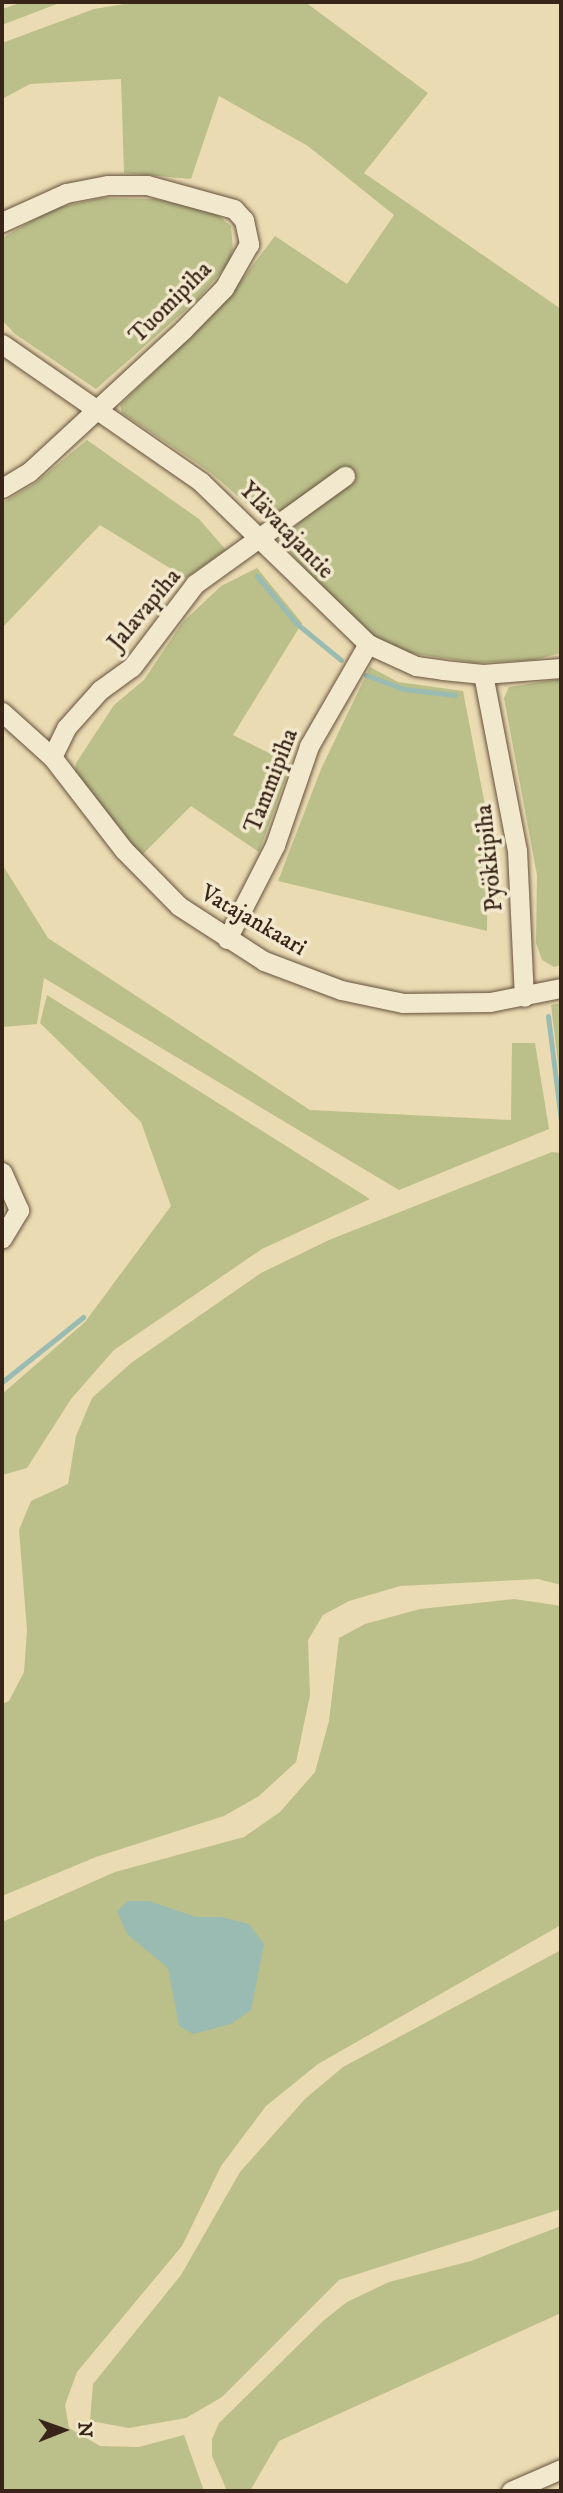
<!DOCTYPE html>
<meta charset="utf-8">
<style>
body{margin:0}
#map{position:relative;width:563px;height:2493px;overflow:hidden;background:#ebdbb2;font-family:"IM FELL DW Pica",serif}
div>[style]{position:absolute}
.green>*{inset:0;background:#bbbf8a}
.water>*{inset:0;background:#99bbb1}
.stream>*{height:5px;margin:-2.5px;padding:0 2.5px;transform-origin:2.5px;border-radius:2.5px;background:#99bbb1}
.roads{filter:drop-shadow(0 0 2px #65523e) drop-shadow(0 0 2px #65523e)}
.minor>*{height:19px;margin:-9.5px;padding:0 9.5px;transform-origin:9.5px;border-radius:9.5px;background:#f2e8cd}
span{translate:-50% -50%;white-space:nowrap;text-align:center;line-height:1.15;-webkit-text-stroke:7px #f2e8cd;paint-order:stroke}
.street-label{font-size:24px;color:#382418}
.frame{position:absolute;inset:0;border:4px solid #382418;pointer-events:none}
.north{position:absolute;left:28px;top:2395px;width:70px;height:70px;-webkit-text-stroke:5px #f2e8cd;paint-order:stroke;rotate:89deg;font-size:19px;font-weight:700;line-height:28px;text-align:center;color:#382418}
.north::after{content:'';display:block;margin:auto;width:24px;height:32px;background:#382418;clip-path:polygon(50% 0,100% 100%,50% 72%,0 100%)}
</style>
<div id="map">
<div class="green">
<div style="clip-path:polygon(23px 2px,62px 2px,2px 25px,2px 9px)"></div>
<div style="clip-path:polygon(138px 2px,305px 2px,428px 93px,364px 173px,561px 309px,561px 653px,534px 660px,476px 663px,403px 652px,376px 638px,337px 606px,282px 543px,284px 535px,347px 484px,273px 519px,257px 513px,210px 472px,122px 413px,120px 405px,221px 307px,275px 236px,347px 284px,394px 215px,308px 146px,219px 96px,191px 179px,124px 173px,121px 79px,30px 84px,2px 99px,2px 43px,94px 9px)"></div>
<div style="clip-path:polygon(102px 198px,155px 199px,215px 213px,231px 226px,233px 250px,228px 264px,197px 300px,96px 389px,15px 334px,2px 320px,2px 238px,55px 208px)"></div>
<div style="clip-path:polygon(87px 440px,199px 519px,226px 550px,186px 578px,100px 525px,2px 628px,2px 503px,34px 484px)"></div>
<div style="clip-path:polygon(257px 568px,302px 623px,233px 735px,291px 764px,259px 852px,191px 806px,141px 856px,75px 771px,76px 763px,114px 705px,144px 680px,182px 623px,221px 586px)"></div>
<div style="clip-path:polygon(370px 667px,398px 682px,463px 691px,488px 821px,487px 931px,278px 881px,321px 769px)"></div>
<div style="clip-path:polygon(561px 679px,561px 965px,554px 967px,542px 960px,536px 943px,537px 875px,504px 698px,509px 687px)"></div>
<div style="clip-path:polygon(2px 864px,48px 938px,310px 1110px,511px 1120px,512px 1043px,535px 1043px,549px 1129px,399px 1190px,44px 978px,37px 1024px,2px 1027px)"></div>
<div style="clip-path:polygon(47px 995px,370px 1199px,262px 1249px,114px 1350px,71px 1399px,27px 1468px,2px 1475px,2px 1394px,85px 1322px,171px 1206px,141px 1122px,40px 1023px)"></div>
<div style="clip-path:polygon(561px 1003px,561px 1087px,551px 1005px)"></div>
<div style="clip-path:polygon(552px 1152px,561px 1153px,561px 1585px,538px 1579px,400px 1586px,349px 1601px,323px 1615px,308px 1640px,310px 1695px,296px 1762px,259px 1796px,224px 1816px,96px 1857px,2px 1896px,2px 1704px,9px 1701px,24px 1672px,27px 1630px,19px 1530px,31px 1501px,68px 1484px,76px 1436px,92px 1398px,131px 1363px,261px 1273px,329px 1240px)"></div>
<div style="clip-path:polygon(514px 1599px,561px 1606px,561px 1925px,318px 2064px,266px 2106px,221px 2166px,182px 2246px,77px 2372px,65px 2405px,69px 2428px,100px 2446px,139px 2447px,184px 2435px,204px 2491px,2px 2491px,2px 1922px,115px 1872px,244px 1837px,280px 1812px,315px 1772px,329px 1721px,339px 1638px,365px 1624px,420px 1609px)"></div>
<div style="clip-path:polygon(561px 1950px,561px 2209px,339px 2280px,222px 2397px,186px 2418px,129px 2428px,90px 2421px,93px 2384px,181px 2275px,240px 2172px,305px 2099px,343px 2067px)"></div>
<div style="clip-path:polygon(561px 2226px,561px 2313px,279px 2441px,250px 2491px,227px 2491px,212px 2456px,212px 2439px,219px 2423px,323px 2321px,347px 2302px,389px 2282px,471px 2261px)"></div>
</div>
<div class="water">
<div style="clip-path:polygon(128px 1901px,149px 1901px,196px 1917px,221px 1917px,249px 1924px,264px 1944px,251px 2010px,231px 2024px,193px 2034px,179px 2026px,168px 1968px,127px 1934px,117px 1911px)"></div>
</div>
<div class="stream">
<div style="left:257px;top:576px;width:61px;rotate:50.3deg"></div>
<div style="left:296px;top:623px;width:58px;rotate:39.4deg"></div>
<div style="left:366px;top:675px;width:40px;rotate:20.2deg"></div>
<div style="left:404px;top:689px;width:51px;rotate:6.7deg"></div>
<div style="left:548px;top:1016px;width:105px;rotate:82.9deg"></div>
<div style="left:2px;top:1382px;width:104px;rotate:-38.7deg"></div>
</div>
<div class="roads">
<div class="minor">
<div style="left:2px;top:222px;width:70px;rotate:-24.4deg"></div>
<div style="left:66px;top:193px;width:43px;rotate:-10.8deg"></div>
<div style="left:108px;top:185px;width:39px"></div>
<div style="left:147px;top:185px;width:90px;rotate:15.4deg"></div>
<div style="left:234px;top:209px;width:15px;rotate:48deg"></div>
<div style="left:244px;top:220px;width:25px;rotate:78deg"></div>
<div style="left:249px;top:244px;width:51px;rotate:119.6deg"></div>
<div style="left:224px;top:288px;width:59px;rotate:134.3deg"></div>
<div style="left:183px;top:330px;width:209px;rotate:137.3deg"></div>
<div style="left:29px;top:472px;width:31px;rotate:149deg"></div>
<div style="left:2px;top:344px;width:242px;rotate:34.7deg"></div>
<div style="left:201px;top:482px;width:233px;rotate:44.1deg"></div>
<div style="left:368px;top:644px;width:53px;rotate:24.6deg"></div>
<div style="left:416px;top:666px;width:27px;rotate:8deg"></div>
<div style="left:443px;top:670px;width:40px;rotate:5.7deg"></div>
<div style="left:483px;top:674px;width:78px;rotate:-4.4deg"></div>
<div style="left:483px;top:674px;width:179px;rotate:79.1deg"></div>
<div style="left:517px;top:850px;width:147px;rotate:87.3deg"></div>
<div style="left:2px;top:712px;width:67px;rotate:42deg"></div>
<div style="left:52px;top:757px;width:118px;rotate:52.3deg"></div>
<div style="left:124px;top:850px;width:78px;rotate:45.5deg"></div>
<div style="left:179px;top:906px;width:101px;rotate:32.9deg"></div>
<div style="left:264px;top:961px;width:82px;rotate:20.6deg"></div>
<div style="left:341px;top:990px;width:63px;rotate:11.8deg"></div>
<div style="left:403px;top:1003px;width:87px;rotate:-0.7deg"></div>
<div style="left:490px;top:1002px;width:72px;rotate:-11.2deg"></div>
<div style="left:52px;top:757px;width:32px;rotate:-64deg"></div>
<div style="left:66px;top:728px;width:51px;rotate:-48.2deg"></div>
<div style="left:100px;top:690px;width:39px;rotate:-36deg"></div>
<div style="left:132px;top:667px;width:104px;rotate:-52.8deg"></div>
<div style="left:195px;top:584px;width:185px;rotate:-35.8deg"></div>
<div style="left:227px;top:939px;width:106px;rotate:-62.9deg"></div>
<div style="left:275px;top:845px;width:105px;rotate:-71deg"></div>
<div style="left:309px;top:746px;width:118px;rotate:-60deg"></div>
<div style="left:2px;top:1172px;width:42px;rotate:65.9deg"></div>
<div style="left:19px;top:1210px;width:33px;rotate:121deg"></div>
<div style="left:511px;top:2491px;width:55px;rotate:-23.7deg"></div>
</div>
</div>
<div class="street-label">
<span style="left:171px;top:303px;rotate:-45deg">Tuomipiha</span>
<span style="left:286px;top:531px;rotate:46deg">Ylävatajantie</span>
<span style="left:145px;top:610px;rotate:-50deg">Jalavapiha</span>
<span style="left:272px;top:781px;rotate:-69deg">Tammipiha</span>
<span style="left:490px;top:858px;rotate:-96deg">Pyökkipiha</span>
<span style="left:253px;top:921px;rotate:30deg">Vatajankaari</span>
</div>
<div class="frame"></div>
<div class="north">N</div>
</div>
